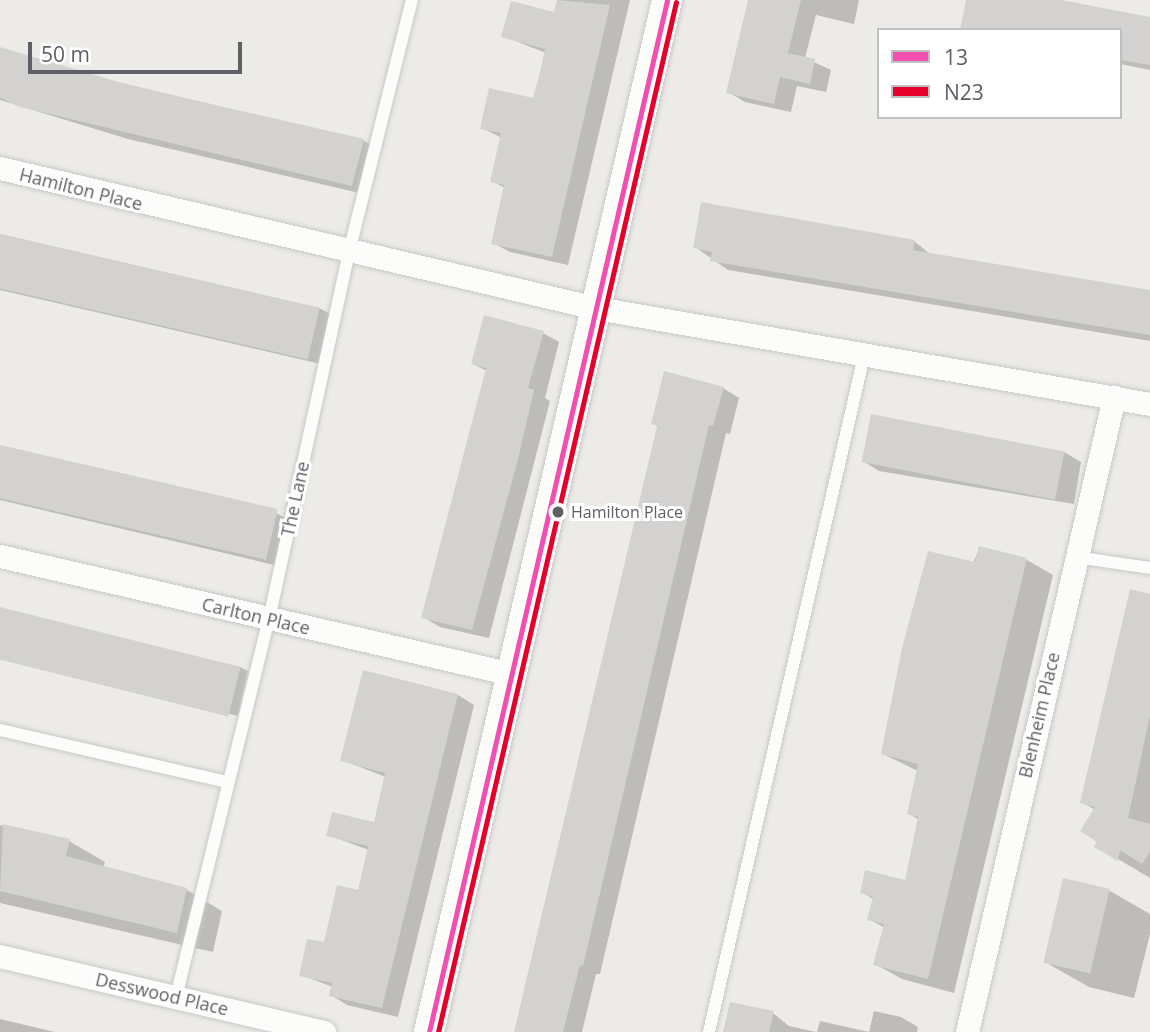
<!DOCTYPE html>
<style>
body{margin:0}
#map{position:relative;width:1150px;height:1032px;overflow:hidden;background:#edebe7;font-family:"Open Sans",sans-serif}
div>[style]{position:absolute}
.shadow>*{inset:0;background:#0003}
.building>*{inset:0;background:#d3d2d0;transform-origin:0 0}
.roads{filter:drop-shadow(0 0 2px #c8c8c8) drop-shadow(0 0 2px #c8c8c8)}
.service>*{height:12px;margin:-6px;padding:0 6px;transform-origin:6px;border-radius:6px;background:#fcfcfb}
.minor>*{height:23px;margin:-11.5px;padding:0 11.5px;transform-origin:11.5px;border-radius:11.5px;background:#fcfcfb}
.tertiary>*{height:30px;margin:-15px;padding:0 15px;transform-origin:15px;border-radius:15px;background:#fcfcfb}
.bus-1>*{height:5px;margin:-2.5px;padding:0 2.5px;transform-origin:2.5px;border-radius:2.5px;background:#f24fb0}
.bus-2>*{height:5px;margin:-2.5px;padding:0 2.5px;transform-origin:2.5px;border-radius:2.5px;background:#e4002b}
.dots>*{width:19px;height:19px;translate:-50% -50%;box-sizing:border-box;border:4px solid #fff;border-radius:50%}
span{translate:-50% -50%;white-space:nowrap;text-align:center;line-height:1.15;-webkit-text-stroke:6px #fff;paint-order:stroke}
.bus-label{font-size:16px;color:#5d6165}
.left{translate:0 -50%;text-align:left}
.street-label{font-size:18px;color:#5d6165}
.legend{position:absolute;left:877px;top:28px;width:245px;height:91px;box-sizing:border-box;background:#fff;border:2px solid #bec0c1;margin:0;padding:9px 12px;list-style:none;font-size:21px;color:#5d6165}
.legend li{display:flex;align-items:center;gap:14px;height:35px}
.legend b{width:35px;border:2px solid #bec0c1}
.scale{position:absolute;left:28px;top:42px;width:214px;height:32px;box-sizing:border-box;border:4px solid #5d6165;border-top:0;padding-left:9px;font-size:21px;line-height:24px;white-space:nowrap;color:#5d6165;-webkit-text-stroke:5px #fff;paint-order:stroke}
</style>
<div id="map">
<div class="shadow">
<div style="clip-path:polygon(559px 0,630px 0,568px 265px,510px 252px,493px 243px,505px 188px,492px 181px,502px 138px,482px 128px,534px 100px,546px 53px,503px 36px,556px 14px)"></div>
<div style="clip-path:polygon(750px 0,859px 0,854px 24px,816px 15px,805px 58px,831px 70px,826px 92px,797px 86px,791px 112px,745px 102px,728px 92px)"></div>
<div style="clip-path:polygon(968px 0,1054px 0,1150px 18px,1150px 70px,1120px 64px,1120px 30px)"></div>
<div style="clip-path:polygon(0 48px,34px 62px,364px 141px,380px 150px,368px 195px,128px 139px,0 100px)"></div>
<div style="clip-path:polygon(0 234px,319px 308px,336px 317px,325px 365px,0 290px)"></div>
<div style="clip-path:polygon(914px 241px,930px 254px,1150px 292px,1150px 341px,728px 270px,695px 247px)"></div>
<div style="clip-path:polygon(543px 333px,559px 342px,545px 398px,550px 401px,489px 638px,440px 627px,423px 617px,487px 371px,473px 364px)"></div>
<div style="clip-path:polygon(723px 388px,739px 398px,730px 434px,726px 433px,600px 974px,596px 974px,582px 1032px,515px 1032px,658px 426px)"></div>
<div style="clip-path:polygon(0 446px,276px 513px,293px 522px,283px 567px,0 500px)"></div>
<div style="clip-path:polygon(1064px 452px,1081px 462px,1074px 504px,879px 471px,863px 461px)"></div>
<div style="clip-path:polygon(980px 548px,1027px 560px,1053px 575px,954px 993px,902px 979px,875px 964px,885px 928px,869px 919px,874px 900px,862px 892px,906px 882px,920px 820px,909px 814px,918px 771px,883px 754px)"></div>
<div style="clip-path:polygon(1150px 596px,1150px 878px,1096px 846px,1095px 810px,1082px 802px)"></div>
<div style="clip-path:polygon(0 611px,240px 667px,248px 671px,238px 716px,0 659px)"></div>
<div style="clip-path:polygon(364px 672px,458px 695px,474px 705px,398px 1017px,347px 1005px,331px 995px,333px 987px,301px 975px,359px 892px,369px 850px,328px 835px,375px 824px,386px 777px,342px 760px)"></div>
<div style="clip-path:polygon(0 825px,69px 841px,105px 862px,103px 868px,187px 890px,222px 911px,213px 952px,0 903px)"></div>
<div style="clip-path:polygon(1065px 880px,1110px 891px,1150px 914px,1150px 934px,1134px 998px,1089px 987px,1045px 962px)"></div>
<div style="clip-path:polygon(874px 1011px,901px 1017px,918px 1027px,917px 1032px,817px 1032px,820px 1021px,869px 1032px)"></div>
<div style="clip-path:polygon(773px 1013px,789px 1026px,816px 1032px,725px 1032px)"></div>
<div style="clip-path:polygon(0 1019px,55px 1032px,0 1032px)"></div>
</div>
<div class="building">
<div style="clip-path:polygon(557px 0,610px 5px,552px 257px,491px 244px,504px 185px,490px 182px,501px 133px,480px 129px,489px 88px,533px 98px,540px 72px,545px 49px,501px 37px,511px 1px,554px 12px)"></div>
<div style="clip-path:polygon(748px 0,801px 0,788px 53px,815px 59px,810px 84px,780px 77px,774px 104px,726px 93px)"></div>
<div style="clip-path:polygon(966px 0,1061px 0,1150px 17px,1150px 65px,1120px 60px,1120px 30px,960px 30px)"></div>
<div style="clip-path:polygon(0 47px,132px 86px,364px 139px,352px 186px,20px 107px,0 98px)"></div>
<div style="clip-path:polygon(701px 202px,915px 240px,913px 250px,1150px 290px,1150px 335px,710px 261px,712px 252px,693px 248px)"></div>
<div style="left:0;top:234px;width:328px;height:53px;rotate:13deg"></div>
<div style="clip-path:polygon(484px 315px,544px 331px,528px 388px,534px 390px,518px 459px,472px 630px,421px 618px,486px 368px,471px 364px)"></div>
<div style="clip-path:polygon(664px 371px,724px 387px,713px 426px,709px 425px,583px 966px,580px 965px,563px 1032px,514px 1032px,657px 426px,651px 424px)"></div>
<div style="left:871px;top:414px;width:197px;height:49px;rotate:11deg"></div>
<div style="left:0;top:445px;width:285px;height:52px;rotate:13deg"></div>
<div style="clip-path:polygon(979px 546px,1027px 558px,928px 979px,873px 965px,884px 924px,867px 920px,873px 897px,860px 893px,865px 870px,905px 880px,918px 817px,907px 814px,918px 764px,881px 754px,902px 648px,928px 551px,975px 562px)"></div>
<div style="clip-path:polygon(1130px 589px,1150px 594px,1150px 716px,1128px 818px,1150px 824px,1150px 852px,1142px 864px,1120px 850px,1118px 861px,1094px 847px,1097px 842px,1080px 831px,1095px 807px,1080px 803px)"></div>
<div style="left:0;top:607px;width:248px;height:51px;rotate:14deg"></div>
<div style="clip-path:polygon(363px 670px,458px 694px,382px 1008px,329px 996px,332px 983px,299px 976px,307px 939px,324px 942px,337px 885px,358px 890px,368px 846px,326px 836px,332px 812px,374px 822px,385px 773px,340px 761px)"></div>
<div style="clip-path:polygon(3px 824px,70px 839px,66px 856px,187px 888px,177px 933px,0 891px)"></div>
<div style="left:1063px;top:878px;width:48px;height:87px;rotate:13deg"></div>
<div style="clip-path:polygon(730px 1002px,774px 1011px,769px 1032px,723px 1032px)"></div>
</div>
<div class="roads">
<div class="service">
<div style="left:1075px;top:557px;width:76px;rotate:8.3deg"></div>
<div style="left:0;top:730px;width:233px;rotate:12.9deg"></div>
<div style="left:176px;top:997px;width:389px;rotate:-76.2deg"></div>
<div style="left:269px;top:619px;width:376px;rotate:-77.7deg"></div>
<div style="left:349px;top:252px;width:260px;rotate:-76deg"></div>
<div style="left:709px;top:1032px;width:694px;rotate:-77.09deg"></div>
</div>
<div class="minor">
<div style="left:0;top:168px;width:612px;rotate:13.22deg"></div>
<div style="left:596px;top:308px;width:562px;rotate:9.83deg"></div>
<div style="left:0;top:556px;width:525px;rotate:12.98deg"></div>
<div style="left:0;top:956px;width:333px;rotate:13.2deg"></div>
<div style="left:967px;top:1032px;width:652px;rotate:-76.97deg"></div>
</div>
<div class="tertiary">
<div style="left:429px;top:1032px;width:1059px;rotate:-77.01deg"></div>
</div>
</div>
<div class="bus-1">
<div style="left:429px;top:1032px;width:1059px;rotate:-77.01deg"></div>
</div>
<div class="bus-2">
<div style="left:438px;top:1032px;width:1057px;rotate:-76.99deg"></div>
</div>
<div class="dots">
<div style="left:558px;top:512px;background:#5d6165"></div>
</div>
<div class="bus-label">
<span class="left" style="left:571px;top:512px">Hamilton Place</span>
</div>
<div class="street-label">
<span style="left:81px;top:189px;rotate:14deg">Hamilton Place</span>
<span style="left:295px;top:499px;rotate:-78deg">The Lane</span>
<span style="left:256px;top:616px;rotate:13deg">Carlton Place</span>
<span style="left:1039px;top:715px;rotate:-77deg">Blenheim Place</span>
<span style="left:162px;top:994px;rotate:13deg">Desswood Place</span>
</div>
<ul class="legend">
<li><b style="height:9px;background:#f24fb0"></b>13</li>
<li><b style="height:9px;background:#e4002b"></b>N23</li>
</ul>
<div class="scale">50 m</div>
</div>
